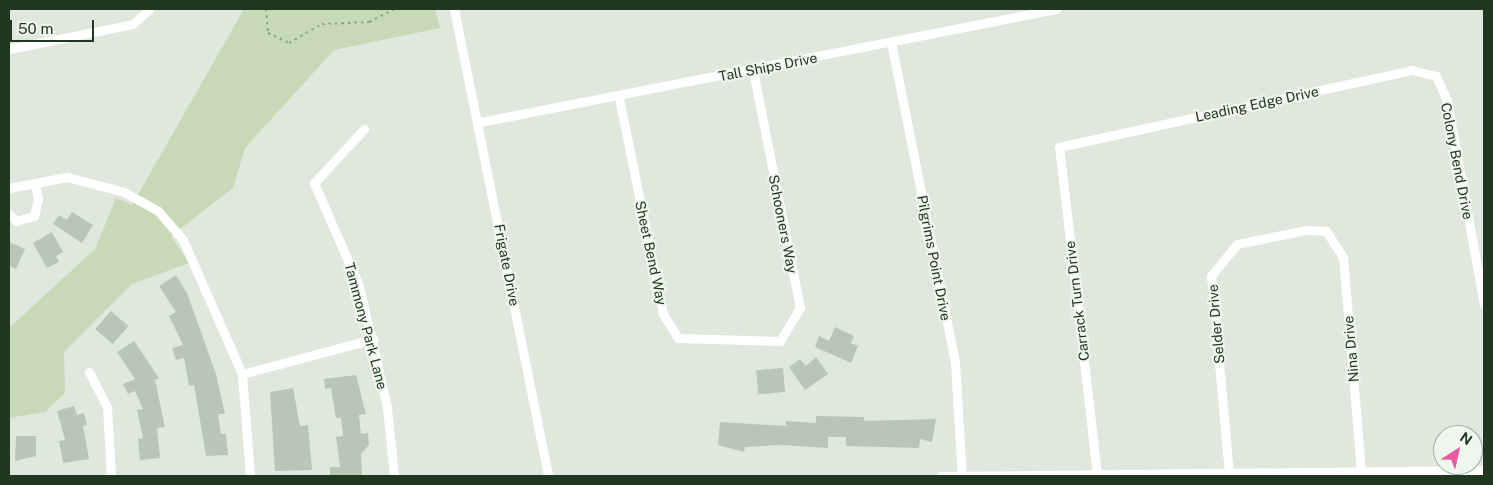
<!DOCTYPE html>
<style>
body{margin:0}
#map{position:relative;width:1493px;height:485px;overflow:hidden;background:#e0e8de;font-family:"Public Sans",sans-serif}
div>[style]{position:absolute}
.green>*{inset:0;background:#c7d9b7}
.building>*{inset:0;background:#b9c6b6;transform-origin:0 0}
.path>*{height:2px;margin-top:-1px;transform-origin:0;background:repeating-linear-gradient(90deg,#82aa80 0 2.5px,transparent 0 6.5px)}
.minor>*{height:9px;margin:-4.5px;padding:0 4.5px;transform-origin:4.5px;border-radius:4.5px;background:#fff}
span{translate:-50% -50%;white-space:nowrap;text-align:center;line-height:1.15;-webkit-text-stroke:4px #f0f6ee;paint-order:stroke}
.street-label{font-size:14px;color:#203720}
.frame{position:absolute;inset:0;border:10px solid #203720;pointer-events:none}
.north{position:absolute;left:1433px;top:425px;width:50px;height:50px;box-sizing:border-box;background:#f0f6ee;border:1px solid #9daa9c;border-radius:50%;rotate:35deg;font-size:14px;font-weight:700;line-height:20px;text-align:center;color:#203720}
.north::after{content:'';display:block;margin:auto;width:18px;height:22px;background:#e95ba1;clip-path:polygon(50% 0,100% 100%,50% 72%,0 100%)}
.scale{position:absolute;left:10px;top:20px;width:84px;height:22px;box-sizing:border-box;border:2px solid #203720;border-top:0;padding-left:6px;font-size:15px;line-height:18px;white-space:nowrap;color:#203720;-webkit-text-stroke:4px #f0f6ee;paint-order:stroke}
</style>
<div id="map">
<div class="green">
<div style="clip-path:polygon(244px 9px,435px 9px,440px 28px,334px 50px,245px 148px,233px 188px,171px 236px,189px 263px,132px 284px,64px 352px,65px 393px,45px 412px,9px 418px,9px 328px,95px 249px,116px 198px,132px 205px)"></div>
</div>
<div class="building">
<div style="clip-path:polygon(72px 212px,93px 225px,82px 243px,53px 224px,59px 215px,67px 220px)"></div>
<div style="clip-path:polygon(52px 232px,63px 252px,56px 256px,59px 262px,47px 268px,33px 243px)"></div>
<div style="clip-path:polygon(9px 242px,25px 249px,16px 269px,9px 266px)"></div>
<div style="clip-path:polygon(176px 275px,187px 293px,216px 374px,225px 414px,218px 414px,221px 434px,226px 434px,228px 455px,206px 456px,194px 385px,189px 386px,184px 358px,176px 360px,172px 348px,183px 345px,169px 316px,176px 312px,159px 286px)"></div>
<div style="left:111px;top:311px;width:23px;height:24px;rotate:41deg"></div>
<div style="clip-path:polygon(835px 327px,854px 336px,851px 343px,858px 346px,851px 363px,815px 347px,819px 336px,829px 341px)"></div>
<div style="clip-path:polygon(134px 341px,159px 378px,155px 380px,165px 427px,157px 428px,160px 458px,140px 460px,138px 439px,143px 438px,137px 410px,143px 409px,135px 391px,128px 394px,123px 384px,135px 379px,117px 352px)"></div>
<div style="clip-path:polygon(816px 357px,828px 374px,805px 390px,789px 367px,800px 359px,806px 366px)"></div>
<div style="left:783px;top:368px;width:24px;height:27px;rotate:85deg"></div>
<div style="clip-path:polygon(356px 375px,366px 414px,359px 415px,361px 434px,368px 433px,369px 445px,361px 454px,362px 476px,330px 476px,330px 467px,340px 467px,336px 437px,343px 436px,341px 418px,336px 418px,331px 388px,325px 389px,324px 379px)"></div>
<div style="clip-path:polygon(293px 388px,300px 426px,308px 425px,312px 470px,275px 471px,270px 392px)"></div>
<div style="clip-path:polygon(74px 406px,77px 415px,84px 413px,87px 425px,83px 426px,89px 459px,63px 463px,59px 441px,65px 440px,57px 411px)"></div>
<div style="clip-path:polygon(816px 416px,864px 417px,864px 421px,936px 419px,932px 442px,920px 439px,919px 448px,846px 446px,846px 437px,828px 437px,828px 448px,781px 445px,745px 447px,744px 452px,718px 445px,720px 422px,786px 426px,786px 421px,816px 423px)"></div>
<div style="clip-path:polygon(16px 436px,36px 436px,36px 456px,15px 461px)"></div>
</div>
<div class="path">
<div style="left:266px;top:9px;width:24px;rotate:85deg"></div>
<div style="left:268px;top:33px;width:23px;rotate:25deg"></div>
<div style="left:289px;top:43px;width:38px;rotate:-30deg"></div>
<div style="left:322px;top:24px;width:47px;rotate:-2.4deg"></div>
<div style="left:369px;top:22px;width:28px;rotate:-27deg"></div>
</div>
<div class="minor">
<div style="left:454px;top:9px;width:476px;rotate:78.6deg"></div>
<div style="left:891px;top:42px;width:327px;rotate:78.7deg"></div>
<div style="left:955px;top:363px;width:113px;rotate:86.5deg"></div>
<div style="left:9px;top:49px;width:126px;rotate:-11.4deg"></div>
<div style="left:133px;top:24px;width:22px;rotate:-43deg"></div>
<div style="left:619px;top:98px;width:220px;rotate:78.5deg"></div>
<div style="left:663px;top:314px;width:28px;rotate:58deg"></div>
<div style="left:678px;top:338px;width:102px;rotate:1.7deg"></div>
<div style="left:780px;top:341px;width:39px;rotate:-59deg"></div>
<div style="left:800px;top:308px;width:243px;rotate:-101.2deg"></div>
<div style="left:480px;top:122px;width:587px;rotate:-11.1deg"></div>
<div style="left:364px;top:129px;width:74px;rotate:132.8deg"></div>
<div style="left:314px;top:183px;width:112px;rotate:66.4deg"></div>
<div style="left:359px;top:286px;width:124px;rotate:77deg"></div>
<div style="left:387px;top:407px;width:69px;rotate:84.2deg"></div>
<div style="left:9px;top:188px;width:59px;rotate:-10.7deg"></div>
<div style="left:67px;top:177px;width:59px;rotate:14.7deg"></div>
<div style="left:124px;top:192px;width:39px;rotate:29deg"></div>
<div style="left:158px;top:211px;width:38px;rotate:49deg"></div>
<div style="left:183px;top:240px;width:146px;rotate:66.2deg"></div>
<div style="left:242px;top:374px;width:102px;rotate:85.5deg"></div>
<div style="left:9px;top:214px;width:10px;rotate:45deg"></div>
<div style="left:16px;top:221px;width:19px;rotate:-16deg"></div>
<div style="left:34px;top:216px;width:17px;rotate:-77deg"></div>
<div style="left:38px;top:199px;width:16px;rotate:-101deg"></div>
<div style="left:89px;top:372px;width:39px;rotate:63deg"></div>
<div style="left:107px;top:407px;width:69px;rotate:86.7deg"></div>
<div style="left:242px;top:374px;width:136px;rotate:-15deg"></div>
<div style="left:1229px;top:473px;width:198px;rotate:-95.2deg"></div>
<div style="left:1211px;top:276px;width:41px;rotate:-50.9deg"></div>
<div style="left:1237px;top:244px;width:70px;rotate:-11.5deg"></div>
<div style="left:1306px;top:230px;width:20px;rotate:3deg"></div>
<div style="left:1326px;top:231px;width:31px;rotate:57deg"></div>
<div style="left:1343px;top:257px;width:215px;rotate:85.2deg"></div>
<div style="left:1097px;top:474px;width:329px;rotate:-96.6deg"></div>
<div style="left:1059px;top:147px;width:361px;rotate:-12.3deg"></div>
<div style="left:1412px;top:70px;width:25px;rotate:14deg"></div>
<div style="left:1436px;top:76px;width:27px;rotate:66deg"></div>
<div style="left:1447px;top:101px;width:207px;rotate:79.7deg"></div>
<div style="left:941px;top:476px;width:543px;rotate:-0.63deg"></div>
</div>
<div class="street-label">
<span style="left:768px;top:67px;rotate:-11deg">Tall Ships Drive</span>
<span style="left:1257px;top:104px;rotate:-12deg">Leading Edge Drive</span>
<span style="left:1457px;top:161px;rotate:79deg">Colony Bend Drive</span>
<span style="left:783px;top:224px;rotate:79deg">Schooners Way</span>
<span style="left:651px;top:253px;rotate:78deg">Sheet Bend Way</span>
<span style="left:934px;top:258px;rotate:79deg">Pilgrims Point Drive</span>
<span style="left:507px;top:265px;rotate:79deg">Frigate Drive</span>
<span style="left:1077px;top:301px;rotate:-97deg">Carrack Turn Drive</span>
<span style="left:1216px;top:324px;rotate:-95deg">Selder Drive</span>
<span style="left:366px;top:326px;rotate:75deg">Tammony Park Lane</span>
<span style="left:1351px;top:349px;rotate:-95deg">Nina Drive</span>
</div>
<div class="frame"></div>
<div class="north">N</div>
<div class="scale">50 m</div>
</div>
